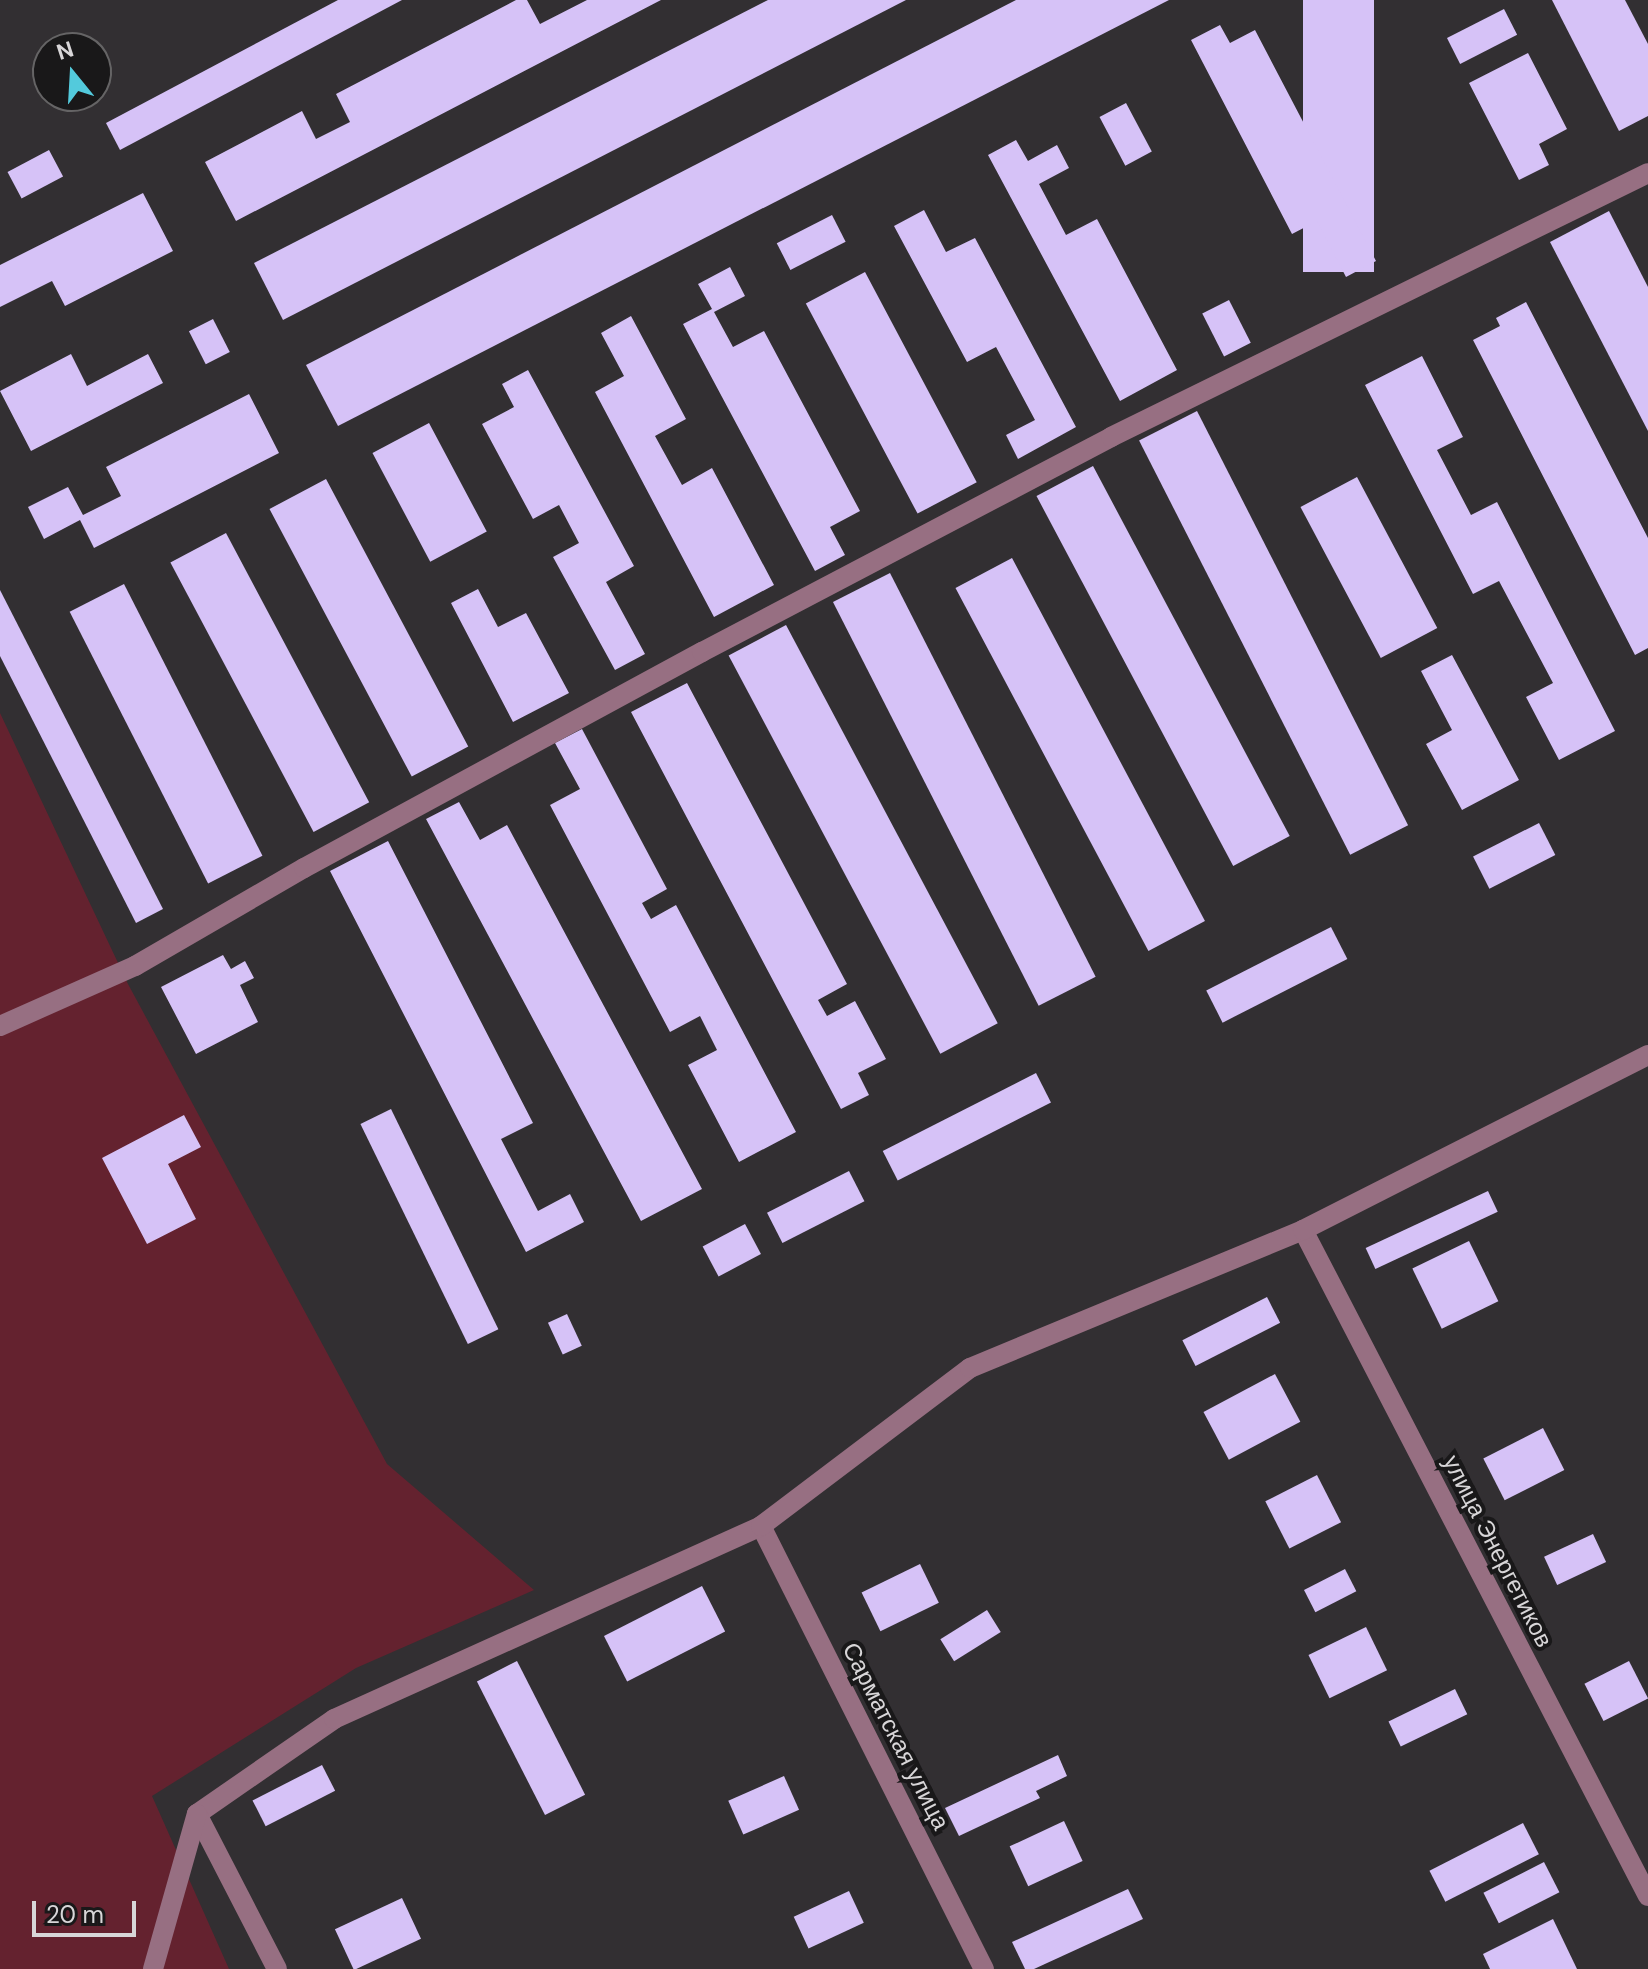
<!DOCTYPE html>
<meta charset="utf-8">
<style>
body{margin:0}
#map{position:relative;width:1648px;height:1969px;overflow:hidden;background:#322f32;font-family:"DM Sans",sans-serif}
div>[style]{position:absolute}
.green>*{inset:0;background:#64222f}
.building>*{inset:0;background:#d6c2f7;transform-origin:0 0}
.minor>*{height:20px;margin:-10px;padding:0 10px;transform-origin:10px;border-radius:10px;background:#976f82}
span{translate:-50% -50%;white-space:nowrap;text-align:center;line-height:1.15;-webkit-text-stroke:8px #191819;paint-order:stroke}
.street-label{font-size:24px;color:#d8d6d8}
.north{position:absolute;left:32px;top:32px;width:80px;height:80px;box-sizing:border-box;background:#191819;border:2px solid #656465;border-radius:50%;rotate:342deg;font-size:22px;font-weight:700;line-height:32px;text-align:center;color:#d8d6d8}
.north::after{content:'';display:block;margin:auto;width:28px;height:36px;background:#53cadc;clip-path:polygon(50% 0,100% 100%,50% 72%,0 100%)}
.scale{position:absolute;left:32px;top:1901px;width:104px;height:36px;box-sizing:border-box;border:4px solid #d8d6d8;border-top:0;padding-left:10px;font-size:24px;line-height:28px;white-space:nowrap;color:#d8d6d8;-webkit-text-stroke:6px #191819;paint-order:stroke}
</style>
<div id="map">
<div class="green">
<div style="clip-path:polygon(0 713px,128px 984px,387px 1464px,534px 1590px,356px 1668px,152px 1796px,229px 1969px,0 1969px)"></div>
</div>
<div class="building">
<div style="clip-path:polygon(338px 0,402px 0,120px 150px,106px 123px)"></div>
<div style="clip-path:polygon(516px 0,527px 0,540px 24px,587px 0,661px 0,236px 221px,205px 162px,302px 111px,316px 139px,350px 122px,336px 94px)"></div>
<div style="clip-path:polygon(768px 0,906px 0,283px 320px,254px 263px)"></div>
<div style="clip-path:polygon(1016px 0,1169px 0,338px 426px,306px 365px)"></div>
<div style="left:1303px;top:0;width:71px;height:272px"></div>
<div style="clip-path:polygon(1552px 0,1625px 0,1648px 44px,1648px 116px,1619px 131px)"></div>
<div style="left:1504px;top:9px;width:29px;height:64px;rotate:63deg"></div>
<div style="clip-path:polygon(1220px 25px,1230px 43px,1255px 30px,1376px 261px,1346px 277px,1317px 221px,1292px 234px,1191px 40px)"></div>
<div style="clip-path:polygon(1528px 53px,1567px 129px,1539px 144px,1549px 165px,1519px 180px,1469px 83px)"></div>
<div style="left:1126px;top:103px;width:55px;height:30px;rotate:62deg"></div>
<div style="clip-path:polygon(1016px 140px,1028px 161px,1057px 145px,1069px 168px,1039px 184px,1066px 235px,1097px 219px,1177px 370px,1120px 401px,988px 155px)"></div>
<div style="left:49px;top:150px;width:30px;height:47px;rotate:62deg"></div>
<div style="clip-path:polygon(143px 193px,173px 251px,65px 306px,52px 281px,0 307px,0 265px)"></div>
<div style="clip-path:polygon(924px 210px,946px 252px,975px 238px,1076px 427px,1018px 459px,1006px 435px,1035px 420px,996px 347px,967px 362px,894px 226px)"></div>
<div style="clip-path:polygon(1609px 211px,1648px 287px,1648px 431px,1550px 242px)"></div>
<div style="left:832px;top:215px;width:30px;height:62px;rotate:63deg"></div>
<div style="clip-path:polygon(730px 267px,745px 296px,714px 312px,733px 347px,764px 331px,860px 511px,830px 527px,845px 555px,815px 571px,683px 324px,712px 309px,698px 284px)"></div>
<div style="left:865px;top:272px;width:238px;height:67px;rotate:62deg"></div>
<div style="left:1229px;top:300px;width:48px;height:30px;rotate:63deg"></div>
<div style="clip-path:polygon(1526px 302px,1648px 538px,1648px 648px,1635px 655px,1473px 340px,1500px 326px,1496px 318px)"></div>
<div style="clip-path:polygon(631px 316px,686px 419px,655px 436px,682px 485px,712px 468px,774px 585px,714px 617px,595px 392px,624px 376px,601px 333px)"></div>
<div style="left:213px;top:319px;width:37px;height:27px;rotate:63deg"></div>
<div style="clip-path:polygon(71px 354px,87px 386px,148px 354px,163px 383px,31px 451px,0 391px)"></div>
<div style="clip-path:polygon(1422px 356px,1463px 437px,1437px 450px,1471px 515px,1497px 502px,1615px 731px,1559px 760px,1526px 697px,1553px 683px,1499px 581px,1473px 594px,1365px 385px)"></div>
<div style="clip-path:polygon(528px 370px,634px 566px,606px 582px,645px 654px,615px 670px,553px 557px,579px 543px,559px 505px,533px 519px,482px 424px,514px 407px,502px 384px)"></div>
<div style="clip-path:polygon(249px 394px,279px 453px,94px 548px,80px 520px,44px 539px,28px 507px,68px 487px,83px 515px,121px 496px,106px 467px)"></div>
<div style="left:1197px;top:411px;width:465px;height:65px;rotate:63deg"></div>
<div style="left:429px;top:423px;width:123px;height:64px;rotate:62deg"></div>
<div style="left:1093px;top:466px;width:419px;height:64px;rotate:62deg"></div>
<div style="left:1357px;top:477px;width:171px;height:64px;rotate:62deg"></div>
<div style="left:326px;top:479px;width:303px;height:64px;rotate:62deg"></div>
<div style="left:226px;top:533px;width:305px;height:63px;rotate:62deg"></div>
<div style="left:1012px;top:558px;width:411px;height:64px;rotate:62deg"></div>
<div style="left:890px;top:573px;width:453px;height:64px;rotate:63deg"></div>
<div style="left:124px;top:584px;width:305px;height:61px;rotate:63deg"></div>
<div style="clip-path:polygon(478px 589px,498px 627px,526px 613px,569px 693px,513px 722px,451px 603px)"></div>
<div style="clip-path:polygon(0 590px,163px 909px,136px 923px,0 656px)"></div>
<div style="left:786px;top:625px;width:451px;height:65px;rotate:62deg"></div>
<div style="clip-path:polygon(1452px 655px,1519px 780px,1462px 810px,1426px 744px,1452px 730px,1421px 671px)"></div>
<div style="clip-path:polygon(687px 683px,847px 984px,818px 1000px,827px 1016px,855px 1001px,886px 1059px,858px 1073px,869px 1095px,841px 1109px,631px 712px)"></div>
<div style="clip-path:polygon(582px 729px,667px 889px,642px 903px,651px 919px,676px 905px,796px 1132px,739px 1162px,688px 1065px,717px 1050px,700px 1016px,670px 1032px,550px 805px,580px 789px,555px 743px)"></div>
<div style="clip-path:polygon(459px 802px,480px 840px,507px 825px,702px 1189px,641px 1221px,426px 819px)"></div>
<div style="left:1539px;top:823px;width:36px;height:74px;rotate:63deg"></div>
<div style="clip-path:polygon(388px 841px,533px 1123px,501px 1139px,538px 1211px,570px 1194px,584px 1222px,526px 1252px,330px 871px)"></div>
<div style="left:1331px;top:927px;width:36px;height:140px;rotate:63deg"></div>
<div style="clip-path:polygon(223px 955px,231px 969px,245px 961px,254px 978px,240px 985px,258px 1022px,196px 1054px,161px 987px)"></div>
<div style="left:1036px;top:1073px;width:33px;height:172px;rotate:63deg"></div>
<div style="left:391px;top:1109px;width:245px;height:34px;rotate:64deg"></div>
<div style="clip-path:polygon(184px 1115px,201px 1147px,168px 1164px,196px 1219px,147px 1244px,102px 1158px)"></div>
<div style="left:849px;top:1171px;width:34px;height:92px;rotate:63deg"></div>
<div style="left:1488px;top:1191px;width:23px;height:135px;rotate:65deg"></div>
<div style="left:745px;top:1224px;width:34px;height:48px;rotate:62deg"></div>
<div style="left:1469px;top:1241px;width:67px;height:63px;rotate:64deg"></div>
<div style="left:1267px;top:1297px;width:29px;height:95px;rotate:63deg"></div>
<div style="left:567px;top:1314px;width:35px;height:21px;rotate:65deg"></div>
<div style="left:1275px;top:1374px;width:54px;height:81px;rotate:62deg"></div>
<div style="left:1543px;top:1428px;width:47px;height:67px;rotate:63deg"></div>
<div style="left:1317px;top:1475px;width:53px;height:58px;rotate:63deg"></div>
<div style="left:1593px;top:1534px;width:31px;height:54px;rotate:65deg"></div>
<div style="left:920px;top:1564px;width:43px;height:65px;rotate:64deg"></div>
<div style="left:1345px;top:1569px;width:25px;height:46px;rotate:63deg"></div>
<div style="left:702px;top:1586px;width:51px;height:110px;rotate:63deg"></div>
<div style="left:987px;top:1610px;width:26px;height:55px;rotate:58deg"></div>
<div style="left:1366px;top:1627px;width:48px;height:64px;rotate:64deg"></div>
<div style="left:517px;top:1661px;width:150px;height:45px;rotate:63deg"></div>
<div style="left:1629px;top:1661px;width:42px;height:50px;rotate:63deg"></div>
<div style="left:1455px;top:1689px;width:28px;height:74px;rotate:64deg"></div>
<div style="clip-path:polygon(1058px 1755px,1067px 1776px,1036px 1791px,1040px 1798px,959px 1836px,945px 1808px)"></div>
<div style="left:322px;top:1765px;width:29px;height:78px;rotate:63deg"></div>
<div style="left:784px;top:1776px;width:37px;height:61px;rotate:66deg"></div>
<div style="left:1064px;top:1821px;width:44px;height:60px;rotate:65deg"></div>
<div style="left:1523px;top:1823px;width:35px;height:105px;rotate:63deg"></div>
<div style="left:1544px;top:1862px;width:34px;height:68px;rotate:63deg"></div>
<div style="clip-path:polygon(1128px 1889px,1143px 1919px,1034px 1969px,1025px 1969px,1012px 1942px)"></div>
<div style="left:849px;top:1891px;width:35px;height:61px;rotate:65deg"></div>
<div style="left:402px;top:1898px;width:45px;height:74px;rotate:65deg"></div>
<div style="clip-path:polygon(1553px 1919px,1577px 1969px,1490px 1969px,1483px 1954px)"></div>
</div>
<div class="minor">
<div style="left:0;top:1026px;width:148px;rotate:-24deg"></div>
<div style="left:135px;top:966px;width:195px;rotate:-30.1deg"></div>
<div style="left:304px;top:868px;width:453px;rotate:-28.5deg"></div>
<div style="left:702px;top:652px;width:462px;rotate:-27.7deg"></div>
<div style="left:1111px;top:437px;width:598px;rotate:-26.18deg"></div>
<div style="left:1303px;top:1230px;width:750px;rotate:62.62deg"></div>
<div style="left:761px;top:1526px;width:496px;rotate:63.3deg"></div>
<div style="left:197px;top:1814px;width:167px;rotate:-34.7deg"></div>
<div style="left:334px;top:1719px;width:469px;rotate:-24.3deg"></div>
<div style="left:761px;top:1526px;width:262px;rotate:-37.1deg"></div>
<div style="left:970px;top:1368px;width:360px;rotate:-22.5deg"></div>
<div style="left:1303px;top:1230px;width:387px;rotate:-26.9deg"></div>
<div style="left:197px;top:1814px;width:174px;rotate:62.7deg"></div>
<div style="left:153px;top:1969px;width:161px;rotate:-74.2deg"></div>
</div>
<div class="street-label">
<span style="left:1498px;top:1551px;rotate:63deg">улица Энергетиков</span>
<span style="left:896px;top:1736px;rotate:63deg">Сарматская улица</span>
</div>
<div class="north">N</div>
<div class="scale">20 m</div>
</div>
